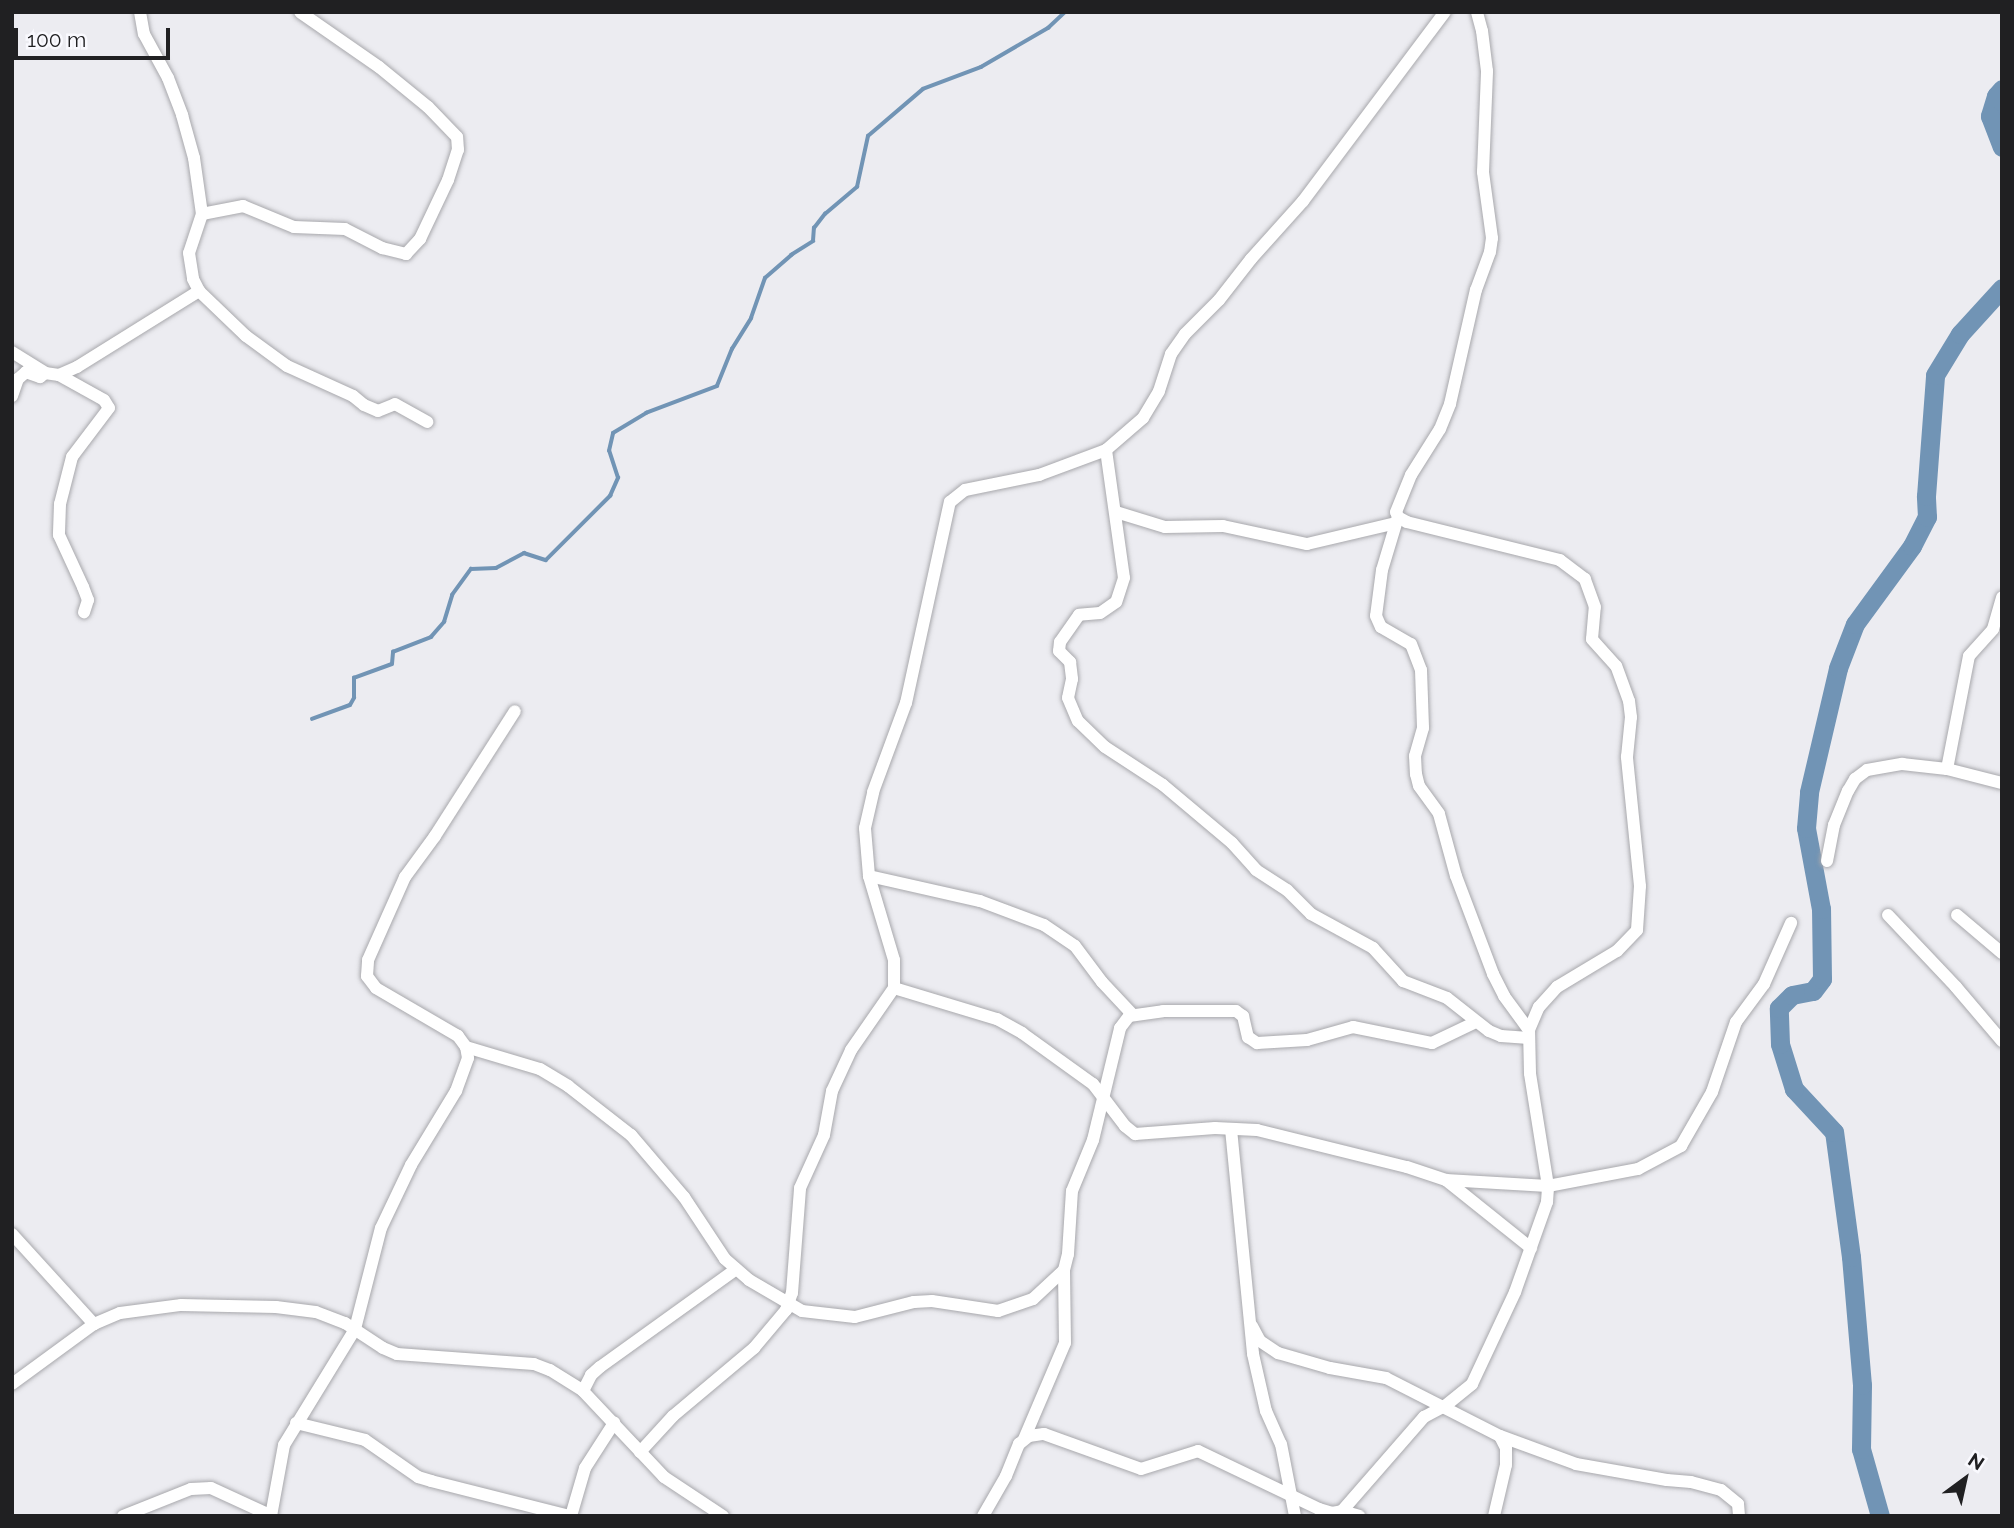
<!DOCTYPE html>
<style>
body{margin:0}
#map{position:relative;width:2014px;height:1528px;overflow:hidden;background:#ececf1;font-family:Raleway,sans-serif}
div>[style]{position:absolute}
.stream>*{height:3.5px;margin:-1.75px;padding:0 1.75px;transform-origin:1.75px;border-radius:1.75px;background:#7194b5}
.river>*{height:19px;margin:-9.5px;padding:0 9.5px;transform-origin:9.5px;border-radius:9.5px;background:#7194b5}
.roads{filter:drop-shadow(0 0 2px #a8a8ac) drop-shadow(0 0 2px #a8a8ac)}
.minor>*{height:12px;margin:-6px;padding:0 6px;transform-origin:6px;border-radius:6px;background:#fff}
span{translate:-50% -50%;white-space:nowrap;text-align:center;line-height:1.15;-webkit-text-stroke:7px #f9f9fe;paint-order:stroke}
.frame{position:absolute;inset:0;border:14px solid #202022;pointer-events:none}
.north{position:absolute;left:1930px;top:1444px;width:70px;height:70px;-webkit-text-stroke:5px #f9f9fe;paint-order:stroke;rotate:33deg;font-size:19px;font-weight:700;line-height:28px;text-align:center;color:#202022}
.north::after{content:'';display:block;margin:auto;width:24px;height:32px;background:#202022;clip-path:polygon(50% 0,100% 100%,50% 72%,0 100%)}
.scale{position:absolute;left:14px;top:28px;width:156px;height:32px;box-sizing:border-box;border:4px solid #202022;border-top:0;padding-left:9px;font-size:21px;line-height:24px;white-space:nowrap;color:#202022;-webkit-text-stroke:5px #f9f9fe;paint-order:stroke}
</style>
<div id="map">
<div class="stream">
<div style="left:312px;top:719px;width:40px;rotate:-20.2deg"></div>
<div style="left:350px;top:705px;width:8px;rotate:-60deg"></div>
<div style="left:354px;top:698px;width:20px;rotate:-90deg"></div>
<div style="left:354px;top:678px;width:40px;rotate:-20.2deg"></div>
<div style="left:392px;top:664px;width:12px;rotate:-85deg"></div>
<div style="left:393px;top:652px;width:41px;rotate:-21.5deg"></div>
<div style="left:431px;top:637px;width:20px;rotate:-49deg"></div>
<div style="left:444px;top:622px;width:28px;rotate:-73deg"></div>
<div style="left:452px;top:595px;width:32px;rotate:-54deg"></div>
<div style="left:471px;top:569px;width:25px;rotate:-2deg"></div>
<div style="left:496px;top:568px;width:32px;rotate:-28deg"></div>
<div style="left:524px;top:553px;width:23px;rotate:18deg"></div>
<div style="left:546px;top:560px;width:91px;rotate:-45deg"></div>
<div style="left:610px;top:496px;width:20px;rotate:-66deg"></div>
<div style="left:618px;top:478px;width:28px;rotate:-108deg"></div>
<div style="left:609px;top:451px;width:18px;rotate:-77deg"></div>
<div style="left:613px;top:433px;width:39px;rotate:-31deg"></div>
<div style="left:646px;top:413px;width:76px;rotate:-20.8deg"></div>
<div style="left:717px;top:386px;width:40px;rotate:-68deg"></div>
<div style="left:732px;top:349px;width:36px;rotate:-58deg"></div>
<div style="left:751px;top:318px;width:42px;rotate:-70.7deg"></div>
<div style="left:765px;top:278px;width:35px;rotate:-41deg"></div>
<div style="left:791px;top:255px;width:26px;rotate:-32deg"></div>
<div style="left:813px;top:241px;width:13px;rotate:-86deg"></div>
<div style="left:814px;top:228px;width:18px;rotate:-52deg"></div>
<div style="left:825px;top:214px;width:42px;rotate:-40.2deg"></div>
<div style="left:857px;top:187px;width:52px;rotate:-77.8deg"></div>
<div style="left:868px;top:136px;width:72px;rotate:-40.5deg"></div>
<div style="left:923px;top:89px;width:62px;rotate:-20.8deg"></div>
<div style="left:981px;top:67px;width:78px;rotate:-30.2deg"></div>
<div style="left:1048px;top:28px;width:23px;rotate:-43deg"></div>
</div>
<div class="river">
<div style="left:2002px;top:89px;width:9px;rotate:131deg"></div>
<div style="left:1996px;top:96px;width:21px;rotate:107deg"></div>
<div style="left:1990px;top:116px;width:33px;rotate:69deg"></div>
<div style="left:1880px;top:1516px;width:70px;rotate:-105.8deg"></div>
<div style="left:1861px;top:1449px;width:64px;rotate:-89.1deg"></div>
<div style="left:1862px;top:1385px;width:128px;rotate:-94.9deg"></div>
<div style="left:1851px;top:1257px;width:126px;rotate:-97.7deg"></div>
<div style="left:1834px;top:1132px;width:59px;rotate:-132.9deg"></div>
<div style="left:1794px;top:1089px;width:47px;rotate:-107.3deg"></div>
<div style="left:1780px;top:1044px;width:36px;rotate:-92deg"></div>
<div style="left:1779px;top:1008px;width:18px;rotate:-45deg"></div>
<div style="left:1792px;top:995px;width:21px;rotate:-11deg"></div>
<div style="left:1813px;top:991px;width:15px;rotate:-53deg"></div>
<div style="left:1822px;top:979px;width:70px;rotate:-90.8deg"></div>
<div style="left:1821px;top:909px;width:82px;rotate:-100.5deg"></div>
<div style="left:1806px;top:828px;width:36px;rotate:-85deg"></div>
<div style="left:1809px;top:792px;width:127px;rotate:-76.8deg"></div>
<div style="left:1838px;top:668px;width:47px;rotate:-68.9deg"></div>
<div style="left:1855px;top:624px;width:97px;rotate:-53.8deg"></div>
<div style="left:1912px;top:546px;width:33px;rotate:-63deg"></div>
<div style="left:1927px;top:517px;width:21px;rotate:-93deg"></div>
<div style="left:1926px;top:496px;width:121px;rotate:-85.7deg"></div>
<div style="left:1935px;top:375px;width:48px;rotate:-58.6deg"></div>
<div style="left:1960px;top:334px;width:62px;rotate:-47.6deg"></div>
</div>
<div class="roads">
<div class="minor">
<div style="left:140px;top:12px;width:22px;rotate:80deg"></div>
<div style="left:144px;top:34px;width:50px;rotate:61.4deg"></div>
<div style="left:168px;top:78px;width:40px;rotate:69deg"></div>
<div style="left:182px;top:115px;width:45px;rotate:74.4deg"></div>
<div style="left:194px;top:158px;width:57px;rotate:81.9deg"></div>
<div style="left:202px;top:214px;width:41px;rotate:108.4deg"></div>
<div style="left:189px;top:253px;width:26px;rotate:81deg"></div>
<div style="left:193px;top:279px;width:13px;rotate:63deg"></div>
<div style="left:199px;top:291px;width:65px;rotate:43.8deg"></div>
<div style="left:246px;top:336px;width:51px;rotate:36.2deg"></div>
<div style="left:287px;top:366px;width:72px;rotate:24.4deg"></div>
<div style="left:353px;top:396px;width:14px;rotate:39deg"></div>
<div style="left:364px;top:405px;width:15px;rotate:23deg"></div>
<div style="left:378px;top:411px;width:18px;rotate:-22deg"></div>
<div style="left:395px;top:404px;width:37px;rotate:29deg"></div>
<div style="left:202px;top:214px;width:42px;rotate:-11deg"></div>
<div style="left:243px;top:206px;width:55px;rotate:22.4deg"></div>
<div style="left:294px;top:227px;width:51px;rotate:2.2deg"></div>
<div style="left:345px;top:229px;width:42px;rotate:27.2deg"></div>
<div style="left:382px;top:248px;width:25px;rotate:14deg"></div>
<div style="left:406px;top:254px;width:21px;rotate:-47deg"></div>
<div style="left:420px;top:239px;width:65px;rotate:-64.6deg"></div>
<div style="left:448px;top:180px;width:32px;rotate:-72deg"></div>
<div style="left:458px;top:150px;width:13px;rotate:-94deg"></div>
<div style="left:457px;top:137px;width:42px;rotate:-134deg"></div>
<div style="left:428px;top:107px;width:63px;rotate:-140.8deg"></div>
<div style="left:379px;top:67px;width:96px;rotate:-145.2deg"></div>
<div style="left:12px;top:352px;width:39px;rotate:32deg"></div>
<div style="left:45px;top:373px;width:14px;rotate:8deg"></div>
<div style="left:59px;top:375px;width:20px;rotate:-24deg"></div>
<div style="left:77px;top:367px;width:144px;rotate:-31.9deg"></div>
<div style="left:59px;top:375px;width:51px;rotate:29.1deg"></div>
<div style="left:104px;top:400px;width:9px;rotate:58deg"></div>
<div style="left:109px;top:408px;width:61px;rotate:127.1deg"></div>
<div style="left:72px;top:457px;width:49px;rotate:104.3deg"></div>
<div style="left:60px;top:504px;width:31px;rotate:92deg"></div>
<div style="left:59px;top:535px;width:57px;rotate:65.2deg"></div>
<div style="left:83px;top:587px;width:14px;rotate:69deg"></div>
<div style="left:88px;top:600px;width:13px;rotate:108deg"></div>
<div style="left:12px;top:396px;width:18px;rotate:-71deg"></div>
<div style="left:18px;top:379px;width:11px;rotate:-41deg"></div>
<div style="left:26px;top:372px;width:15px;rotate:20deg"></div>
<div style="left:40px;top:377px;width:6px;rotate:-39deg"></div>
<div style="left:1106px;top:450px;width:129px;rotate:82deg"></div>
<div style="left:1124px;top:578px;width:25px;rotate:108deg"></div>
<div style="left:1116px;top:602px;width:19px;rotate:145deg"></div>
<div style="left:1100px;top:613px;width:21px;rotate:175deg"></div>
<div style="left:1079px;top:615px;width:33px;rotate:125deg"></div>
<div style="left:1060px;top:642px;width:9px;rotate:96deg"></div>
<div style="left:1059px;top:651px;width:16px;rotate:45deg"></div>
<div style="left:1070px;top:662px;width:17px;rotate:83deg"></div>
<div style="left:1072px;top:679px;width:19px;rotate:102deg"></div>
<div style="left:1068px;top:698px;width:25px;rotate:67deg"></div>
<div style="left:1078px;top:721px;width:37px;rotate:44deg"></div>
<div style="left:1105px;top:747px;width:69px;rotate:33.2deg"></div>
<div style="left:1163px;top:785px;width:90px;rotate:40deg"></div>
<div style="left:1232px;top:843px;width:36px;rotate:48deg"></div>
<div style="left:1256px;top:870px;width:37px;rotate:33deg"></div>
<div style="left:1287px;top:890px;width:34px;rotate:45deg"></div>
<div style="left:1311px;top:914px;width:71px;rotate:28.7deg"></div>
<div style="left:1373px;top:948px;width:45px;rotate:47.7deg"></div>
<div style="left:1403px;top:981px;width:47px;rotate:21.1deg"></div>
<div style="left:1447px;top:998px;width:53px;rotate:38.2deg"></div>
<div style="left:1489px;top:1031px;width:13px;rotate:23deg"></div>
<div style="left:1501px;top:1036px;width:28px;rotate:4deg"></div>
<div style="left:1116px;top:512px;width:51px;rotate:17deg"></div>
<div style="left:1165px;top:527px;width:58px;rotate:-1deg"></div>
<div style="left:1223px;top:526px;width:86px;rotate:12.1deg"></div>
<div style="left:1307px;top:544px;width:91px;rotate:-13.3deg"></div>
<div style="left:1398px;top:517px;width:55px;rotate:106.8deg"></div>
<div style="left:1382px;top:570px;width:46px;rotate:97.4deg"></div>
<div style="left:1376px;top:616px;width:12px;rotate:66deg"></div>
<div style="left:1381px;top:627px;width:34px;rotate:30deg"></div>
<div style="left:1411px;top:644px;width:28px;rotate:69deg"></div>
<div style="left:1421px;top:670px;width:58px;rotate:88deg"></div>
<div style="left:1423px;top:728px;width:29px;rotate:106deg"></div>
<div style="left:1415px;top:756px;width:18px;rotate:87deg"></div>
<div style="left:1416px;top:774px;width:12px;rotate:76deg"></div>
<div style="left:1419px;top:786px;width:34px;rotate:54deg"></div>
<div style="left:1439px;top:814px;width:64px;rotate:74.7deg"></div>
<div style="left:1456px;top:876px;width:105px;rotate:69.3deg"></div>
<div style="left:1493px;top:974px;width:25px;rotate:63deg"></div>
<div style="left:1504px;top:996px;width:42px;rotate:53.7deg"></div>
<div style="left:1947px;top:769px;width:115px;rotate:-79deg"></div>
<div style="left:1969px;top:656px;width:36px;rotate:-48deg"></div>
<div style="left:1993px;top:629px;width:33px;rotate:-74deg"></div>
<div style="left:1827px;top:861px;width:37px;rotate:-79deg"></div>
<div style="left:1834px;top:825px;width:37px;rotate:-68deg"></div>
<div style="left:1848px;top:791px;width:14px;rotate:-60deg"></div>
<div style="left:1855px;top:779px;width:15px;rotate:-37deg"></div>
<div style="left:1867px;top:770px;width:36px;rotate:-10deg"></div>
<div style="left:1902px;top:764px;width:45px;rotate:6.3deg"></div>
<div style="left:1947px;top:769px;width:57px;rotate:14.3deg"></div>
<div style="left:869px;top:876px;width:114px;rotate:12.7deg"></div>
<div style="left:980px;top:901px;width:68px;rotate:20.6deg"></div>
<div style="left:1044px;top:925px;width:37px;rotate:34deg"></div>
<div style="left:1075px;top:946px;width:45px;rotate:53.1deg"></div>
<div style="left:1102px;top:982px;width:45px;rotate:46.8deg"></div>
<div style="left:1888px;top:915px;width:99px;rotate:46.6deg"></div>
<div style="left:1956px;top:987px;width:71px;rotate:49.6deg"></div>
<div style="left:1957px;top:915px;width:59px;rotate:40.2deg"></div>
<div style="left:894px;top:988px;width:108px;rotate:16.8deg"></div>
<div style="left:997px;top:1019px;width:29px;rotate:29deg"></div>
<div style="left:1022px;top:1033px;width:87px;rotate:35.7deg"></div>
<div style="left:1093px;top:1084px;width:53px;rotate:52.7deg"></div>
<div style="left:1125px;top:1126px;width:13px;rotate:39deg"></div>
<div style="left:1135px;top:1134px;width:80px;rotate:-4.3deg"></div>
<div style="left:1215px;top:1128px;width:42px;rotate:2.7deg"></div>
<div style="left:1257px;top:1130px;width:154px;rotate:13.9deg"></div>
<div style="left:1407px;top:1167px;width:41px;rotate:18.4deg"></div>
<div style="left:1446px;top:1180px;width:102px;rotate:3.4deg"></div>
<div style="left:1548px;top:1186px;width:92px;rotate:-10.7deg"></div>
<div style="left:1638px;top:1169px;width:49px;rotate:-28.1deg"></div>
<div style="left:1681px;top:1146px;width:62px;rotate:-60.1deg"></div>
<div style="left:1712px;top:1092px;width:74px;rotate:-71.1deg"></div>
<div style="left:1736px;top:1022px;width:47px;rotate:-53.6deg"></div>
<div style="left:1764px;top:984px;width:67px;rotate:-66.1deg"></div>
<div style="left:466px;top:1047px;width:77px;rotate:16.6deg"></div>
<div style="left:540px;top:1069px;width:33px;rotate:31deg"></div>
<div style="left:568px;top:1086px;width:80px;rotate:37.9deg"></div>
<div style="left:631px;top:1135px;width:82px;rotate:49.5deg"></div>
<div style="left:684px;top:1197px;width:74px;rotate:56.5deg"></div>
<div style="left:725px;top:1259px;width:32px;rotate:41deg"></div>
<div style="left:749px;top:1280px;width:61px;rotate:30.3deg"></div>
<div style="left:802px;top:1311px;width:53px;rotate:6.5deg"></div>
<div style="left:855px;top:1317px;width:61px;rotate:-14.3deg"></div>
<div style="left:914px;top:1302px;width:18px;rotate:-3deg"></div>
<div style="left:932px;top:1301px;width:67px;rotate:8.6deg"></div>
<div style="left:998px;top:1311px;width:37px;rotate:-19deg"></div>
<div style="left:1033px;top:1299px;width:42px;rotate:-43.1deg"></div>
<div style="left:1064px;top:1270px;width:16px;rotate:-76deg"></div>
<div style="left:1068px;top:1254px;width:63px;rotate:-86.4deg"></div>
<div style="left:1072px;top:1191px;width:55px;rotate:-67.6deg"></div>
<div style="left:1093px;top:1140px;width:115px;rotate:-76.4deg"></div>
<div style="left:1120px;top:1028px;width:15px;rotate:-53deg"></div>
<div style="left:1129px;top:1016px;width:34px;rotate:-8deg"></div>
<div style="left:1163px;top:1011px;width:73px"></div>
<div style="left:1236px;top:1011px;width:9px;rotate:36deg"></div>
<div style="left:1243px;top:1016px;width:22px;rotate:77deg"></div>
<div style="left:1248px;top:1037px;width:11px;rotate:34deg"></div>
<div style="left:1257px;top:1043px;width:50px;rotate:-3.4deg"></div>
<div style="left:1307px;top:1040px;width:48px;rotate:-15.8deg"></div>
<div style="left:1353px;top:1027px;width:81px;rotate:11.4deg"></div>
<div style="left:1432px;top:1043px;width:49px;rotate:-25.5deg"></div>
<div style="left:1231px;top:1129px;width:226px;rotate:84.4deg"></div>
<div style="left:1253px;top:1354px;width:58px;rotate:77.2deg"></div>
<div style="left:1266px;top:1411px;width:36px;rotate:66deg"></div>
<div style="left:1281px;top:1444px;width:73px;rotate:79deg"></div>
<div style="left:1446px;top:1180px;width:109px;rotate:38.7deg"></div>
<div style="left:12px;top:1234px;width:122px;rotate:47.7deg"></div>
<div style="left:1252px;top:1326px;width:17px;rotate:62deg"></div>
<div style="left:1260px;top:1341px;width:22px;rotate:34deg"></div>
<div style="left:1278px;top:1353px;width:54px;rotate:16.1deg"></div>
<div style="left:1330px;top:1368px;width:57px;rotate:10.1deg"></div>
<div style="left:1386px;top:1378px;width:128px;rotate:27deg"></div>
<div style="left:1500px;top:1436px;width:81px;rotate:20.2deg"></div>
<div style="left:1576px;top:1464px;width:92px;rotate:10deg"></div>
<div style="left:1667px;top:1480px;width:24px;rotate:5deg"></div>
<div style="left:1691px;top:1482px;width:31px;rotate:15deg"></div>
<div style="left:1721px;top:1490px;width:22px;rotate:39deg"></div>
<div style="left:1738px;top:1504px;width:12px;rotate:85deg"></div>
<div style="left:12px;top:1384px;width:102px;rotate:-36.2deg"></div>
<div style="left:94px;top:1324px;width:28px;rotate:-23deg"></div>
<div style="left:120px;top:1313px;width:62px;rotate:-7.5deg"></div>
<div style="left:181px;top:1305px;width:95px;rotate:1.2deg"></div>
<div style="left:276px;top:1307px;width:40px;rotate:7.1deg"></div>
<div style="left:316px;top:1312px;width:31px;rotate:21deg"></div>
<div style="left:345px;top:1323px;width:45px;rotate:33.3deg"></div>
<div style="left:383px;top:1348px;width:15px;rotate:23deg"></div>
<div style="left:397px;top:1354px;width:137px;rotate:4.2deg"></div>
<div style="left:534px;top:1364px;width:17px;rotate:21deg"></div>
<div style="left:550px;top:1370px;width:39px;rotate:32deg"></div>
<div style="left:583px;top:1391px;width:118px;rotate:46.7deg"></div>
<div style="left:664px;top:1477px;width:71px;rotate:33.5deg"></div>
<div style="left:583px;top:1391px;width:18px;rotate:-63deg"></div>
<div style="left:591px;top:1375px;width:12px;rotate:-42deg"></div>
<div style="left:600px;top:1367px;width:166px;rotate:-35.7deg"></div>
<div style="left:296px;top:1423px;width:71px;rotate:13.8deg"></div>
<div style="left:365px;top:1440px;width:65px;rotate:34.9deg"></div>
<div style="left:418px;top:1477px;width:14px;rotate:17deg"></div>
<div style="left:431px;top:1481px;width:142px;rotate:14.2deg"></div>
<div style="left:1024px;top:1439px;width:104px;rotate:-66.9deg"></div>
<div style="left:1065px;top:1343px;width:73px;rotate:-90.8deg"></div>
<div style="left:640px;top:1452px;width:49px;rotate:-47.5deg"></div>
<div style="left:673px;top:1416px;width:106px;rotate:-40deg"></div>
<div style="left:754px;top:1348px;width:50px;rotate:-49.9deg"></div>
<div style="left:786px;top:1310px;width:18px;rotate:-71deg"></div>
<div style="left:792px;top:1293px;width:105px;rotate:-85.6deg"></div>
<div style="left:800px;top:1188px;width:58px;rotate:-65.6deg"></div>
<div style="left:824px;top:1135px;width:45px;rotate:-79.7deg"></div>
<div style="left:832px;top:1091px;width:45px;rotate:-65.1deg"></div>
<div style="left:851px;top:1050px;width:75px;rotate:-55.3deg"></div>
<div style="left:894px;top:988px;width:28px;rotate:-90deg"></div>
<div style="left:894px;top:960px;width:88px;rotate:-106.6deg"></div>
<div style="left:869px;top:876px;width:48px;rotate:-94.8deg"></div>
<div style="left:865px;top:828px;width:37px;rotate:-77deg"></div>
<div style="left:873px;top:792px;width:95px;rotate:-69.7deg"></div>
<div style="left:906px;top:703px;width:206px;rotate:-77.7deg"></div>
<div style="left:950px;top:502px;width:19px;rotate:-39deg"></div>
<div style="left:965px;top:490px;width:76px;rotate:-11.5deg"></div>
<div style="left:1039px;top:475px;width:72px;rotate:-20.5deg"></div>
<div style="left:1106px;top:450px;width:49px;rotate:-40.9deg"></div>
<div style="left:1143px;top:418px;width:31px;rotate:-59deg"></div>
<div style="left:1159px;top:391px;width:39px;rotate:-72deg"></div>
<div style="left:1171px;top:354px;width:24px;rotate:-55deg"></div>
<div style="left:1185px;top:334px;width:48px;rotate:-45deg"></div>
<div style="left:1219px;top:300px;width:52px;rotate:-52deg"></div>
<div style="left:1251px;top:259px;width:78px;rotate:-48.1deg"></div>
<div style="left:1303px;top:201px;width:236px;rotate:-53.1deg"></div>
<div style="left:1342px;top:1511px;width:18px;rotate:16deg"></div>
<div style="left:123px;top:1516px;width:73px;rotate:-21.7deg"></div>
<div style="left:191px;top:1489px;width:20px;rotate:-3deg"></div>
<div style="left:211px;top:1488px;width:67px;rotate:24.7deg"></div>
<div style="left:271px;top:1516px;width:72px;rotate:-79.6deg"></div>
<div style="left:284px;top:1445px;width:136px;rotate:-58.5deg"></div>
<div style="left:355px;top:1329px;width:104px;rotate:-75.6deg"></div>
<div style="left:381px;top:1228px;width:70px;rotate:-64.5deg"></div>
<div style="left:411px;top:1165px;width:87px;rotate:-58.7deg"></div>
<div style="left:456px;top:1091px;width:35px;rotate:-70deg"></div>
<div style="left:468px;top:1058px;width:11px;rotate:-100deg"></div>
<div style="left:466px;top:1047px;width:14px;rotate:-126deg"></div>
<div style="left:458px;top:1036px;width:95px;rotate:-149.7deg"></div>
<div style="left:376px;top:988px;width:15px;rotate:-127deg"></div>
<div style="left:367px;top:976px;width:16px;rotate:-86deg"></div>
<div style="left:368px;top:960px;width:91px;rotate:-66deg"></div>
<div style="left:405px;top:877px;width:51px;rotate:-53.8deg"></div>
<div style="left:435px;top:836px;width:148px;rotate:-57.4deg"></div>
<div style="left:571px;top:1516px;width:50px;rotate:-73.7deg"></div>
<div style="left:585px;top:1468px;width:54px;rotate:-57.2deg"></div>
<div style="left:983px;top:1516px;width:46px;rotate:-60.1deg"></div>
<div style="left:1006px;top:1476px;width:35px;rotate:-68deg"></div>
<div style="left:1019px;top:1444px;width:13px;rotate:-39deg"></div>
<div style="left:1029px;top:1436px;width:15px;rotate:-8deg"></div>
<div style="left:1044px;top:1434px;width:103px;rotate:19.8deg"></div>
<div style="left:1141px;top:1469px;width:60px;rotate:-17.5deg"></div>
<div style="left:1198px;top:1451px;width:134px;rotate:25.6deg"></div>
<div style="left:1319px;top:1509px;width:14px;rotate:17deg"></div>
<div style="left:1332px;top:1513px;width:10px;rotate:-11deg"></div>
<div style="left:1342px;top:1511px;width:125px;rotate:-48.9deg"></div>
<div style="left:1424px;top:1417px;width:24px;rotate:-28deg"></div>
<div style="left:1445px;top:1406px;width:35px;rotate:-39deg"></div>
<div style="left:1472px;top:1384px;width:102px;rotate:-64.9deg"></div>
<div style="left:1515px;top:1292px;width:96px;rotate:-70.4deg"></div>
<div style="left:1547px;top:1202px;width:16px;rotate:-86deg"></div>
<div style="left:1548px;top:1186px;width:114px;rotate:-99.1deg"></div>
<div style="left:1530px;top:1073px;width:43px;rotate:-91.3deg"></div>
<div style="left:1529px;top:1030px;width:25px;rotate:-67deg"></div>
<div style="left:1539px;top:1007px;width:27px;rotate:-48deg"></div>
<div style="left:1557px;top:987px;width:70px;rotate:-31deg"></div>
<div style="left:1617px;top:951px;width:29px;rotate:-46deg"></div>
<div style="left:1637px;top:930px;width:44px;rotate:-86.1deg"></div>
<div style="left:1640px;top:886px;width:130px;rotate:-95.8deg"></div>
<div style="left:1627px;top:757px;width:40px;rotate:-84.3deg"></div>
<div style="left:1631px;top:717px;width:16px;rotate:-97deg"></div>
<div style="left:1629px;top:701px;width:37px;rotate:-110deg"></div>
<div style="left:1616px;top:666px;width:36px;rotate:-132deg"></div>
<div style="left:1592px;top:639px;width:32px;rotate:-85deg"></div>
<div style="left:1595px;top:607px;width:30px;rotate:-110deg"></div>
<div style="left:1585px;top:579px;width:31px;rotate:-143deg"></div>
<div style="left:1560px;top:560px;width:158px;rotate:-166.1deg"></div>
<div style="left:1407px;top:522px;width:10px;rotate:-151deg"></div>
<div style="left:1398px;top:517px;width:5px;rotate:-112deg"></div>
<div style="left:1396px;top:512px;width:40px;rotate:-68deg"></div>
<div style="left:1411px;top:475px;width:54px;rotate:-57.8deg"></div>
<div style="left:1440px;top:429px;width:27px;rotate:-68deg"></div>
<div style="left:1450px;top:404px;width:117px;rotate:-77.2deg"></div>
<div style="left:1476px;top:290px;width:40px;rotate:-69.8deg"></div>
<div style="left:1490px;top:252px;width:14px;rotate:-82deg"></div>
<div style="left:1492px;top:238px;width:67px;rotate:-97.8deg"></div>
<div style="left:1483px;top:172px;width:101px;rotate:-87.7deg"></div>
<div style="left:1487px;top:71px;width:40px;rotate:-97.1deg"></div>
<div style="left:1482px;top:31px;width:20px;rotate:-105deg"></div>
<div style="left:1494px;top:1516px;width:52px;rotate:-76.8deg"></div>
<div style="left:1506px;top:1465px;width:17px;rotate:-90deg"></div>
<div style="left:1506px;top:1448px;width:13px;rotate:-117deg"></div>
</div>
</div>
<div class="frame"></div>
<div class="north">N</div>
<div class="scale">100 m</div>
</div>
